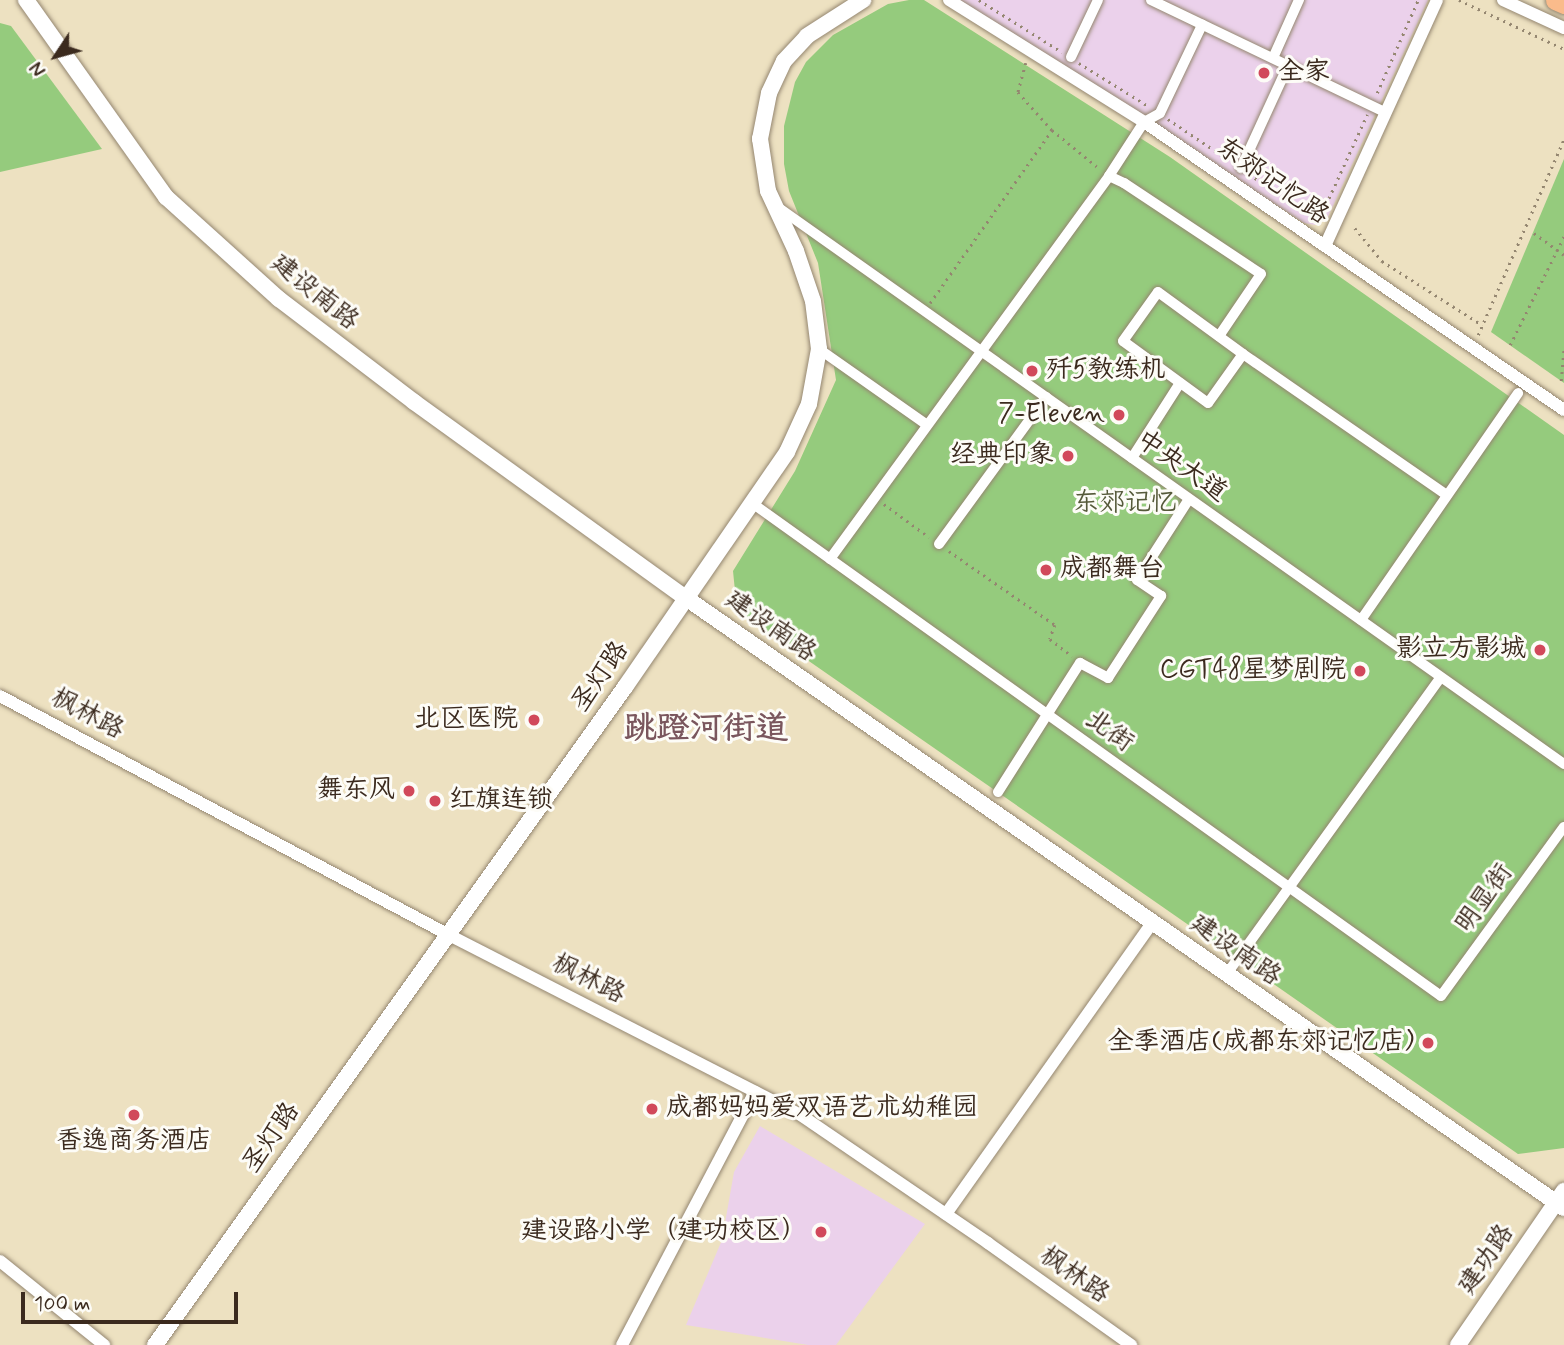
<!DOCTYPE html>
<meta charset="utf-8">
<style>
body{margin:0}
#map{position:relative;width:1564px;height:1345px;overflow:hidden;background:#ede1c1;font-family:Mynerve,"LXGW WenKai TC",sans-serif}
div>[style]{position:absolute}
.built>*{inset:0;background:#ebd1eb}
.green>*{inset:0;background:#95cb7d}
.path>*{height:2.5px;margin-top:-1.25px;transform-origin:0;background:repeating-linear-gradient(90deg,#948670 0 2px,transparent 0 7px)}
.roads{filter:drop-shadow(0 0 2px #948670) drop-shadow(0 0 2px #948670)}
.pedestrian>*{height:10px;margin:-5px;padding:0 5px;transform-origin:5px;border-radius:5px;background:#fff}
.minor>*{height:12px;margin:-6px;padding:0 6px;transform-origin:6px;border-radius:6px;background:#fff}
.tertiary>*{height:16px;margin:-8px;padding:0 8px;transform-origin:8px;border-radius:8px;background:#fff}
.primary>*{height:19px;margin:-9.5px;padding:0 9.5px;transform-origin:9.5px;border-radius:9.5px;background:#fabb8b}
.dots>*{width:19px;height:19px;translate:-50% -50%;box-sizing:border-box;border:4px solid #fdfcf7;border-radius:50%}
span{translate:-50% -50%;white-space:nowrap;text-align:center;line-height:1.15;-webkit-text-stroke:6px #fdfcf7;paint-order:stroke}
.poi-label{font-size:26px;color:#3b2a1e}
.left{translate:0 -50%;text-align:left}
.right{translate:-100% -50%;text-align:right}
.street-label{font-size:26px;color:#3b2a1e}
.park-label{font-size:26px;color:#565a3a}
.district-label{font-size:33px;color:#7a565d;font-weight:700}
.north{position:absolute;left:21px;top:21px;width:70px;height:70px;-webkit-text-stroke:5px #fdfcf7;paint-order:stroke;rotate:234deg;font-size:19px;font-weight:700;line-height:28px;text-align:center;color:#3b2a1e}
.north::after{content:'';display:block;margin:auto;width:24px;height:32px;background:#3b2a1e;clip-path:polygon(50% 0,100% 100%,50% 72%,0 100%)}
.scale{position:absolute;left:21px;top:1292px;width:217px;height:32px;box-sizing:border-box;border:4px solid #3b2a1e;border-top:0;padding-left:9px;font-size:21px;line-height:24px;white-space:nowrap;color:#3b2a1e;-webkit-text-stroke:5px #fdfcf7;paint-order:stroke}
</style>
<div id="map">
<div class="built">
<div style="clip-path:polygon(959px 0,1428px 0,1327px 219px,1315px 225px,1304px 223px)"></div>
<div style="clip-path:polygon(760px 1126px,925px 1224px,836px 1345px,808px 1345px,686px 1325px,722px 1240px,734px 1172px)"></div>
</div>
<div class="green">
<div style="clip-path:polygon(909px 0,924px 0,1170px 157px,1564px 435px,1564px 1148px,1518px 1154px,737px 611px,733px 571px,795px 471px,836px 380px,818px 263px,789px 191px,784px 164px,784px 126px,795px 82px,806px 62px,833px 35px,888px 4px)"></div>
<div style="clip-path:polygon(0 23px,11px 26px,102px 149px,0 172px)"></div>
<div style="clip-path:polygon(1564px 159px,1564px 383px,1491px 332px)"></div>
</div>
<div class="path">
<div style="left:979px;top:0;width:98px;rotate:32.1deg"></div>
<div style="left:1459px;top:0;width:116px;rotate:25deg"></div>
<div style="left:1026px;top:63px;width:30px;rotate:105deg"></div>
<div style="left:1018px;top:92px;width:51px;rotate:48.2deg"></div>
<div style="left:1079px;top:63px;width:81px;rotate:31.9deg"></div>
<div style="left:1377px;top:93px;width:102px;rotate:-66.2deg"></div>
<div style="left:1168px;top:119px;width:77px;rotate:33.9deg"></div>
<div style="left:1249px;top:174px;width:77px;rotate:33.3deg"></div>
<div style="left:1313px;top:216px;width:11px;rotate:-27deg"></div>
<div style="left:1323px;top:211px;width:106px;rotate:-65.4deg"></div>
<div style="left:1355px;top:228px;width:43px;rotate:50.7deg"></div>
<div style="left:1382px;top:261px;width:119px;rotate:32.6deg"></div>
<div style="left:1534px;top:233px;width:37px;rotate:36deg"></div>
<div style="left:930px;top:303px;width:212px;rotate:-54.8deg"></div>
<div style="left:1052px;top:130px;width:62px;rotate:39.1deg"></div>
<div style="left:1478px;top:335px;width:214px;rotate:-66.3deg"></div>
<div style="left:1510px;top:345px;width:122px;rotate:-63.6deg"></div>
<div style="left:1561px;top:381px;width:32px;rotate:-85deg"></div>
<div style="left:884px;top:504px;width:56px;rotate:36.3deg"></div>
<div style="left:949px;top:551px;width:129px;rotate:34.9deg"></div>
<div style="left:1055px;top:625px;width:15px;rotate:110deg"></div>
<div style="left:1050px;top:639px;width:28px;rotate:38deg"></div>
</div>
<div class="roads">
<div class="pedestrian">
<div style="left:1151px;top:0;width:259px;rotate:25.6deg"></div>
<div style="left:1071px;top:57px;width:63px;rotate:-64.7deg"></div>
<div style="left:1273px;top:58px;width:64px;rotate:-65.9deg"></div>
<div style="left:1241px;top:168px;width:112px;rotate:-65.3deg"></div>
<div style="left:1109px;top:176px;width:17px;rotate:25deg"></div>
<div style="left:1124px;top:183px;width:164px;rotate:33.6deg"></div>
<div style="left:1261px;top:274px;width:75px;rotate:124.1deg"></div>
<div style="left:779px;top:208px;width:962px;rotate:35.31deg"></div>
<div style="left:1158px;top:292px;width:105px;rotate:36.1deg"></div>
<div style="left:1243px;top:354px;width:60px;rotate:125.5deg"></div>
<div style="left:1208px;top:403px;width:105px;rotate:-143.9deg"></div>
<div style="left:1123px;top:341px;width:60px;rotate:-54.5deg"></div>
<div style="left:819px;top:349px;width:132px;rotate:35.1deg"></div>
<div style="left:1243px;top:354px;width:248px;rotate:34.7deg"></div>
<div style="left:1132px;top:458px;width:89px;rotate:-57.4deg"></div>
<div style="left:752px;top:503px;width:847px;rotate:35.58deg"></div>
<div style="left:1441px;top:996px;width:209px;rotate:-54deg"></div>
<div style="left:939px;top:544px;width:182px;rotate:-53.9deg"></div>
<div style="left:830px;top:559px;width:474px;rotate:-53.9deg"></div>
<div style="left:1109px;top:176px;width:64px;rotate:-57.1deg"></div>
<div style="left:1144px;top:122px;width:18px;rotate:-29deg"></div>
<div style="left:1160px;top:113px;width:98px;rotate:-64.5deg"></div>
<div style="left:1361px;top:620px;width:276px;rotate:-55.3deg"></div>
<div style="left:998px;top:792px;width:153px;rotate:-57.6deg"></div>
<div style="left:1080px;top:663px;width:32px;rotate:28deg"></div>
<div style="left:1108px;top:678px;width:98px;rotate:-57.1deg"></div>
<div style="left:1161px;top:596px;width:29px;rotate:-146deg"></div>
<div style="left:1137px;top:580px;width:96px;rotate:-57.3deg"></div>
<div style="left:1226px;top:975px;width:367px;rotate:-54.2deg"></div>
</div>
<div class="minor">
<div style="left:949px;top:0;width:230px;rotate:32deg"></div>
<div style="left:1144px;top:122px;width:509px;rotate:34.44deg"></div>
<div style="left:1503px;top:0;width:67px;rotate:24.7deg"></div>
<div style="left:1325px;top:246px;width:270px;rotate:-65.5deg"></div>
<div style="left:0;top:696px;width:506px;rotate:28.03deg"></div>
<div style="left:447px;top:934px;width:399px;rotate:27.1deg"></div>
<div style="left:802px;top:1116px;width:225px;rotate:34.3deg"></div>
<div style="left:988px;top:1243px;width:176px;rotate:35.5deg"></div>
<div style="left:946px;top:1214px;width:357px;rotate:-54.7deg"></div>
<div style="left:0;top:1261px;width:134px;rotate:38.9deg"></div>
<div style="left:622px;top:1345px;width:286px;rotate:-62.3deg"></div>
</div>
<div class="tertiary">
<div style="left:26px;top:0;width:242px;rotate:54.6deg"></div>
<div style="left:166px;top:197px;width:152px;rotate:42.1deg"></div>
<div style="left:279px;top:299px;width:170px;rotate:37.3deg"></div>
<div style="left:414px;top:402px;width:335px;rotate:35.8deg"></div>
<div style="left:686px;top:598px;width:1069px;rotate:34.79deg"></div>
<div style="left:155px;top:1345px;width:809px;rotate:-54.46deg"></div>
<div style="left:625px;top:687px;width:285px;rotate:-55.4deg"></div>
<div style="left:787px;top:452px;width:53px;rotate:-65.4deg"></div>
<div style="left:809px;top:404px;width:56px;rotate:-79.7deg"></div>
<div style="left:819px;top:349px;width:48px;rotate:-97.1deg"></div>
<div style="left:813px;top:301px;width:53px;rotate:-108.8deg"></div>
<div style="left:796px;top:251px;width:66px;rotate:-115deg"></div>
<div style="left:768px;top:191px;width:53px;rotate:-98.7deg"></div>
<div style="left:760px;top:139px;width:47px;rotate:-78.9deg"></div>
<div style="left:769px;top:93px;width:35px;rotate:-65deg"></div>
<div style="left:784px;top:61px;width:34px;rotate:-47deg"></div>
<div style="left:807px;top:36px;width:67px;rotate:-32.7deg"></div>
<div style="left:1458px;top:1345px;width:187px;rotate:-55.5deg"></div>
</div>
<div class="primary">
<div style="left:1555px;top:0;width:10px;rotate:24deg"></div>
</div>
</div>
<div class="dots">
<div style="left:1264px;top:73px;background:#d1495b"></div>
<div style="left:1032px;top:371px;background:#d1495b"></div>
<div style="left:1119px;top:415px;background:#d1495b"></div>
<div style="left:1068px;top:456px;background:#d1495b"></div>
<div style="left:1046px;top:570px;background:#d1495b"></div>
<div style="left:1540px;top:650px;background:#d1495b"></div>
<div style="left:1360px;top:671px;background:#d1495b"></div>
<div style="left:534px;top:720px;background:#d1495b"></div>
<div style="left:409px;top:791px;background:#d1495b"></div>
<div style="left:435px;top:801px;background:#d1495b"></div>
<div style="left:1428px;top:1043px;background:#d1495b"></div>
<div style="left:652px;top:1109px;background:#d1495b"></div>
<div style="left:134px;top:1115px;background:#d1495b"></div>
<div style="left:821px;top:1232px;background:#d1495b"></div>
</div>
<div class="poi-label">
<span class="left" style="left:1278px;top:73px">全家</span>
<span class="left" style="left:1046px;top:371px">歼5教练机</span>
<span class="right" style="left:1105px;top:415px">7-Eleven</span>
<span class="right" style="left:1054px;top:456px">经典印象</span>
<span class="left" style="left:1060px;top:570px">成都舞台</span>
<span class="right" style="left:1526px;top:650px">影立方影城</span>
<span class="right" style="left:1346px;top:671px">CGT48星梦剧院</span>
<span class="right" style="left:518px;top:720px">北区医院</span>
<span class="right" style="left:395px;top:791px">舞东风</span>
<span class="left" style="left:449px;top:801px">红旗连锁</span>
<span class="right" style="left:1414px;top:1043px">全季酒店(成都东郊记忆店)</span>
<span class="left" style="left:666px;top:1109px">成都妈妈爱双语艺术幼稚园</span>
<span style="left:134px;top:1142px">香逸商务酒店</span>
<span class="right" style="left:807px;top:1232px">建设路小学（建功校区）</span>
</div>
<div class="street-label">
<span style="left:1272px;top:182px;rotate:35deg">东郊记忆路</span>
<span style="left:314px;top:293px;rotate:39deg">建设南路</span>
<span style="left:1181px;top:467px;rotate:35deg">中央大道</span>
<span style="left:770px;top:627px;rotate:35deg">建设南路</span>
<span style="left:601px;top:677px;rotate:-55deg">圣灯路</span>
<span style="left:87px;top:715px;rotate:28deg">枫林路</span>
<span style="left:1109px;top:732px;rotate:36deg">北街</span>
<span style="left:1485px;top:899px;rotate:-54deg">明显街</span>
<span style="left:1235px;top:951px;rotate:35deg">建设南路</span>
<span style="left:588px;top:980px;rotate:27deg">枫林路</span>
<span style="left:272px;top:1138px;rotate:-55deg">圣灯路</span>
<span style="left:1487px;top:1260px;rotate:-56deg">建功路</span>
<span style="left:1074px;top:1276px;rotate:35deg">枫林路</span>
</div>
<div class="park-label">
<span style="left:1125px;top:504px">东郊记忆</span>
</div>
<div class="district-label">
<span style="left:706px;top:730px">跳蹬河街道</span>
</div>
<div class="north">N</div>
<div class="scale">100 m</div>
</div>
